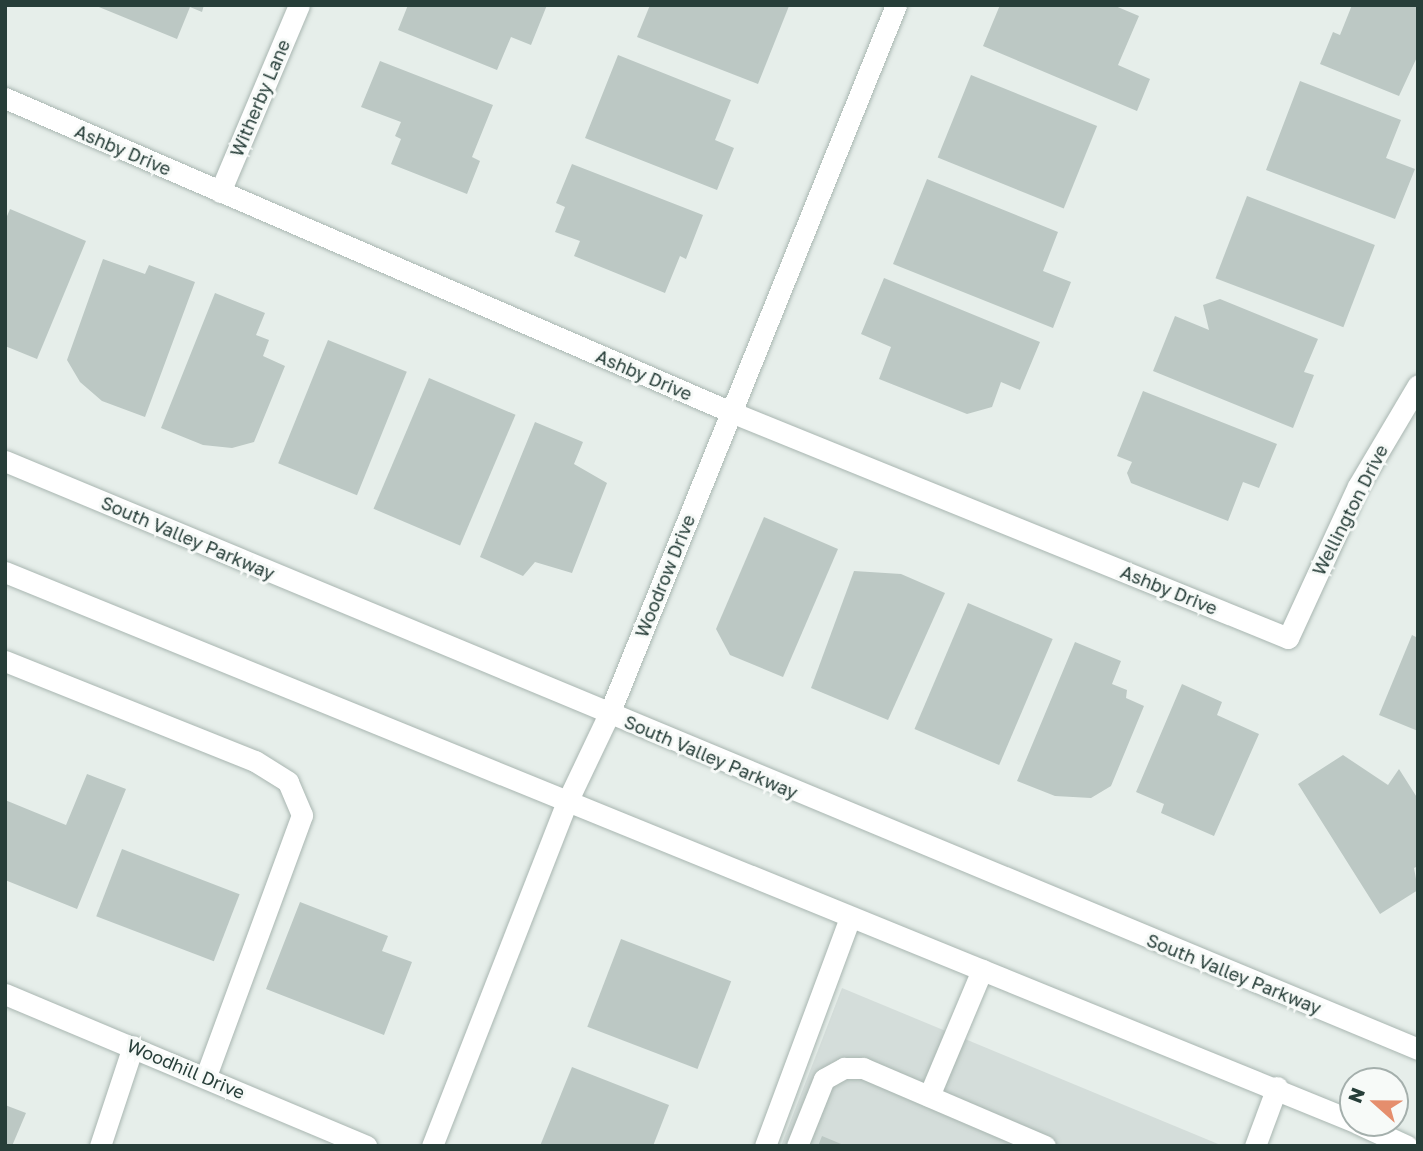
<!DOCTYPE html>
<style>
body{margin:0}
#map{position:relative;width:1423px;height:1151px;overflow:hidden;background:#e6eeea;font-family:"Golos Text",sans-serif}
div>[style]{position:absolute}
.built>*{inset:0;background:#d4ddda}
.building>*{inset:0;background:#bcc8c4;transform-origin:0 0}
.roads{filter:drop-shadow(0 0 2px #a9b6b1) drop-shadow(0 0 2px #a9b6b1)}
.lane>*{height:21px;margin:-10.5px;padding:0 10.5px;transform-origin:10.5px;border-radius:10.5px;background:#fff}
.street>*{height:21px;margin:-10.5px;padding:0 10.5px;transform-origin:10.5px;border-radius:10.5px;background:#fff}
.secondary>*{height:21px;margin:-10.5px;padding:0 10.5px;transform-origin:10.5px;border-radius:10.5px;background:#fff}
span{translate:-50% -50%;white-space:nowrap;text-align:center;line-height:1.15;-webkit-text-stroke:6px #f7faf8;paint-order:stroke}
.street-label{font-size:18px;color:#273e39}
.frame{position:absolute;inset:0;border:7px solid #273e39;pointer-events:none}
.north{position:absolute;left:1339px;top:1067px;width:70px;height:70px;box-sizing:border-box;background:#f7faf8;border:2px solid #a4afac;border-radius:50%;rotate:291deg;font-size:19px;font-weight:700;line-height:28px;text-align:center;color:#273e39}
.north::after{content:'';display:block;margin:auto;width:24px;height:32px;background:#e58e6d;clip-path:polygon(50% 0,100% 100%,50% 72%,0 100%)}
</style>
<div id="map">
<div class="built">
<div style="clip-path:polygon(842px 988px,1223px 1146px,781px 1146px)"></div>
</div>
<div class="building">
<div style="clip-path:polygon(94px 5px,204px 5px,202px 12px,190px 7px,177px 39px)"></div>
<div style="clip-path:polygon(408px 5px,547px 5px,531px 45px,511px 37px,497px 70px,398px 30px)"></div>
<div style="clip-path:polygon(650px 5px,786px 5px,789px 6px,758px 84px,637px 37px)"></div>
<div style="clip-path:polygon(1000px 5px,1113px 5px,1139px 16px,1118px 65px,1150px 79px,1137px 111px,983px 46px)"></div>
<div style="clip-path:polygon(1352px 5px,1418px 5px,1418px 55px,1399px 96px,1320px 64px,1333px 32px,1340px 35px)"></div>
<div style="clip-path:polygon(618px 55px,731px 100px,715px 140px,734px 148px,717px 190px,585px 138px)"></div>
<div style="clip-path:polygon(380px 61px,493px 105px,472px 157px,480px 161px,467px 194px,391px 164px,401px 139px,395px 136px,401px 122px,361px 107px)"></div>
<div style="left:971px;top:75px;width:136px;height:89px;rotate:22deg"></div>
<div style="clip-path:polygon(1300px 81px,1401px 120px,1386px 158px,1415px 169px,1395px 219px,1266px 170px)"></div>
<div style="clip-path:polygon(572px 164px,703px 215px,686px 259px,680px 256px,665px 293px,574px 256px,580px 241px,555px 232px,565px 207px,556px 203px)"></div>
<div style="clip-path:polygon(927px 179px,1058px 232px,1043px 271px,1071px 282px,1053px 328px,893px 264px)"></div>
<div style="left:1247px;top:196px;width:137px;height:88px;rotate:21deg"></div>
<div style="clip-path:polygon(10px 209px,86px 241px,37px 359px,5px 346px,5px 221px)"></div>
<div style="clip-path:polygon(103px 259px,145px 274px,149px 265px,195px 282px,145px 417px,102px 401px,80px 382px,67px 360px)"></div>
<div style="clip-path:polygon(884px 278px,1040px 342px,1020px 390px,1001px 382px,992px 407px,967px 414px,879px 379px,891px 347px,861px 334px)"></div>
<div style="clip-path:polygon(215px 293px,265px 313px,256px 335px,269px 340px,263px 356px,285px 366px,254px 442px,232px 448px,203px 445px,161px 428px)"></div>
<div style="clip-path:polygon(1220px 299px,1318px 339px,1304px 372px,1314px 375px,1293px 428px,1153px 371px,1175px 316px,1209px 330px,1203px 305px)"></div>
<div style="left:328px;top:340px;width:85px;height:133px;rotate:22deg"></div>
<div style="left:429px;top:378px;width:94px;height:142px;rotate:23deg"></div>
<div style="clip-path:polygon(1143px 391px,1277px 444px,1259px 488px,1243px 482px,1228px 521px,1131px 483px,1127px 473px,1132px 462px,1117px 456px)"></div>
<div style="clip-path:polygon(535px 422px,583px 442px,574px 464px,607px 483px,572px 573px,535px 562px,523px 576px,480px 557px)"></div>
<div style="clip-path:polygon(764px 517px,838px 549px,783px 677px,730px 655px,716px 629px)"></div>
<div style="clip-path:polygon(854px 571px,901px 574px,945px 593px,888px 720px,811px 688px)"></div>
<div style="left:968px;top:603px;width:92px;height:137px;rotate:23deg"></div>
<div style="clip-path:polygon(1412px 635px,1418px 638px,1418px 731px,1379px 715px)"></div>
<div style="clip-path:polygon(1075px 642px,1121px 661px,1112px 684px,1127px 690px,1126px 698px,1144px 706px,1111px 786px,1091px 798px,1055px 796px,1017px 781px)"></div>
<div style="clip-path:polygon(1182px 684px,1222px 702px,1217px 715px,1259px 734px,1214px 836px,1161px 813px,1164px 804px,1136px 792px)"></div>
<div style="clip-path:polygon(1343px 755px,1388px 785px,1399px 769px,1418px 799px,1418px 866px,1414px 868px,1418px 890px,1380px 914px,1298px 784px)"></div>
<div style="clip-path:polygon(87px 774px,126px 789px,77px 909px,5px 880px,5px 800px,66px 825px)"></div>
<div style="left:122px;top:849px;width:126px;height:72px;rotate:21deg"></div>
<div style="clip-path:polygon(300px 902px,388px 936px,382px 951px,412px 962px,384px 1035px,266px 989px)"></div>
<div style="left:621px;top:939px;width:118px;height:94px;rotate:21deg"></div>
<div style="clip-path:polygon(572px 1067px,669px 1105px,653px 1146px,540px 1146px)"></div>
<div style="clip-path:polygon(5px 1105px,26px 1113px,12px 1146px,5px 1146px)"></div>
<div style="clip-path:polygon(822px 1136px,846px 1146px,818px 1146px)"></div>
</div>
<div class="roads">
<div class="lane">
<div style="left:5px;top:661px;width:269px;rotate:21.8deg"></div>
<div style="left:255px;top:761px;width:39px;rotate:32deg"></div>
<div style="left:288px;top:782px;width:36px;rotate:67deg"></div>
<div style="left:302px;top:815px;width:278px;rotate:110.2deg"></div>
<div style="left:929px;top:1096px;width:137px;rotate:-67.2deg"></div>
<div style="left:100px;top:1146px;width:105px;rotate:-71.7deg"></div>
<div style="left:765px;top:1146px;width:244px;rotate:-69.6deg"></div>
<div style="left:797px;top:1146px;width:72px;rotate:-68.1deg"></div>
<div style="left:824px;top:1079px;width:23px;rotate:-29deg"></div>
<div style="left:844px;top:1068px;width:19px"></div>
<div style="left:863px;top:1068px;width:198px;rotate:23.2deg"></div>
<div style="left:1255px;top:1146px;width:63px;rotate:-69.6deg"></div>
</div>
<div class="street">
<div style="left:5px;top:98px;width:791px;rotate:23.39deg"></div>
<div style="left:731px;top:412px;width:601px;rotate:22.08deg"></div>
<div style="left:1288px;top:638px;width:167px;rotate:-65.3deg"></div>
<div style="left:1358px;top:486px;width:117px;rotate:-59.3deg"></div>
<div style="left:220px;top:192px;width:203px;rotate:-67.1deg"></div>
<div style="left:5px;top:994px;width:392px;rotate:22.8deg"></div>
<div style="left:432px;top:1146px;width:367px;rotate:-68.6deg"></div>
<div style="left:566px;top:804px;width:100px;rotate:-64.5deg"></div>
<div style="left:609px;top:714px;width:765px;rotate:-67.96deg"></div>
</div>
<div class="secondary">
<div style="left:5px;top:461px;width:1530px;rotate:22.59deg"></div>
<div style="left:5px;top:572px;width:1456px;rotate:22.16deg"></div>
<div style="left:1357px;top:1123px;width:55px;rotate:24.7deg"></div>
</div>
</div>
<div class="street-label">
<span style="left:260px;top:98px;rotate:-67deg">Witherby Lane</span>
<span style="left:123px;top:150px;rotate:23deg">Ashby Drive</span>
<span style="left:644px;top:375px;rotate:23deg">Ashby Drive</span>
<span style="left:1350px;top:510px;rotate:-63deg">Wellington Drive</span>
<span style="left:188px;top:538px;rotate:23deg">South Valley Parkway</span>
<span style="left:665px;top:576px;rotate:-68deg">Woodrow Drive</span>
<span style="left:1169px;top:590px;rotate:22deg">Ashby Drive</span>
<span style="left:711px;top:757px;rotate:23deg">South Valley Parkway</span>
<span style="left:1234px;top:974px;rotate:22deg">South Valley Parkway</span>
<span style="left:186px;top:1069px;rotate:23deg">Woodhill Drive</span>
</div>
<div class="frame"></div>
<div class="north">N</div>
</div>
